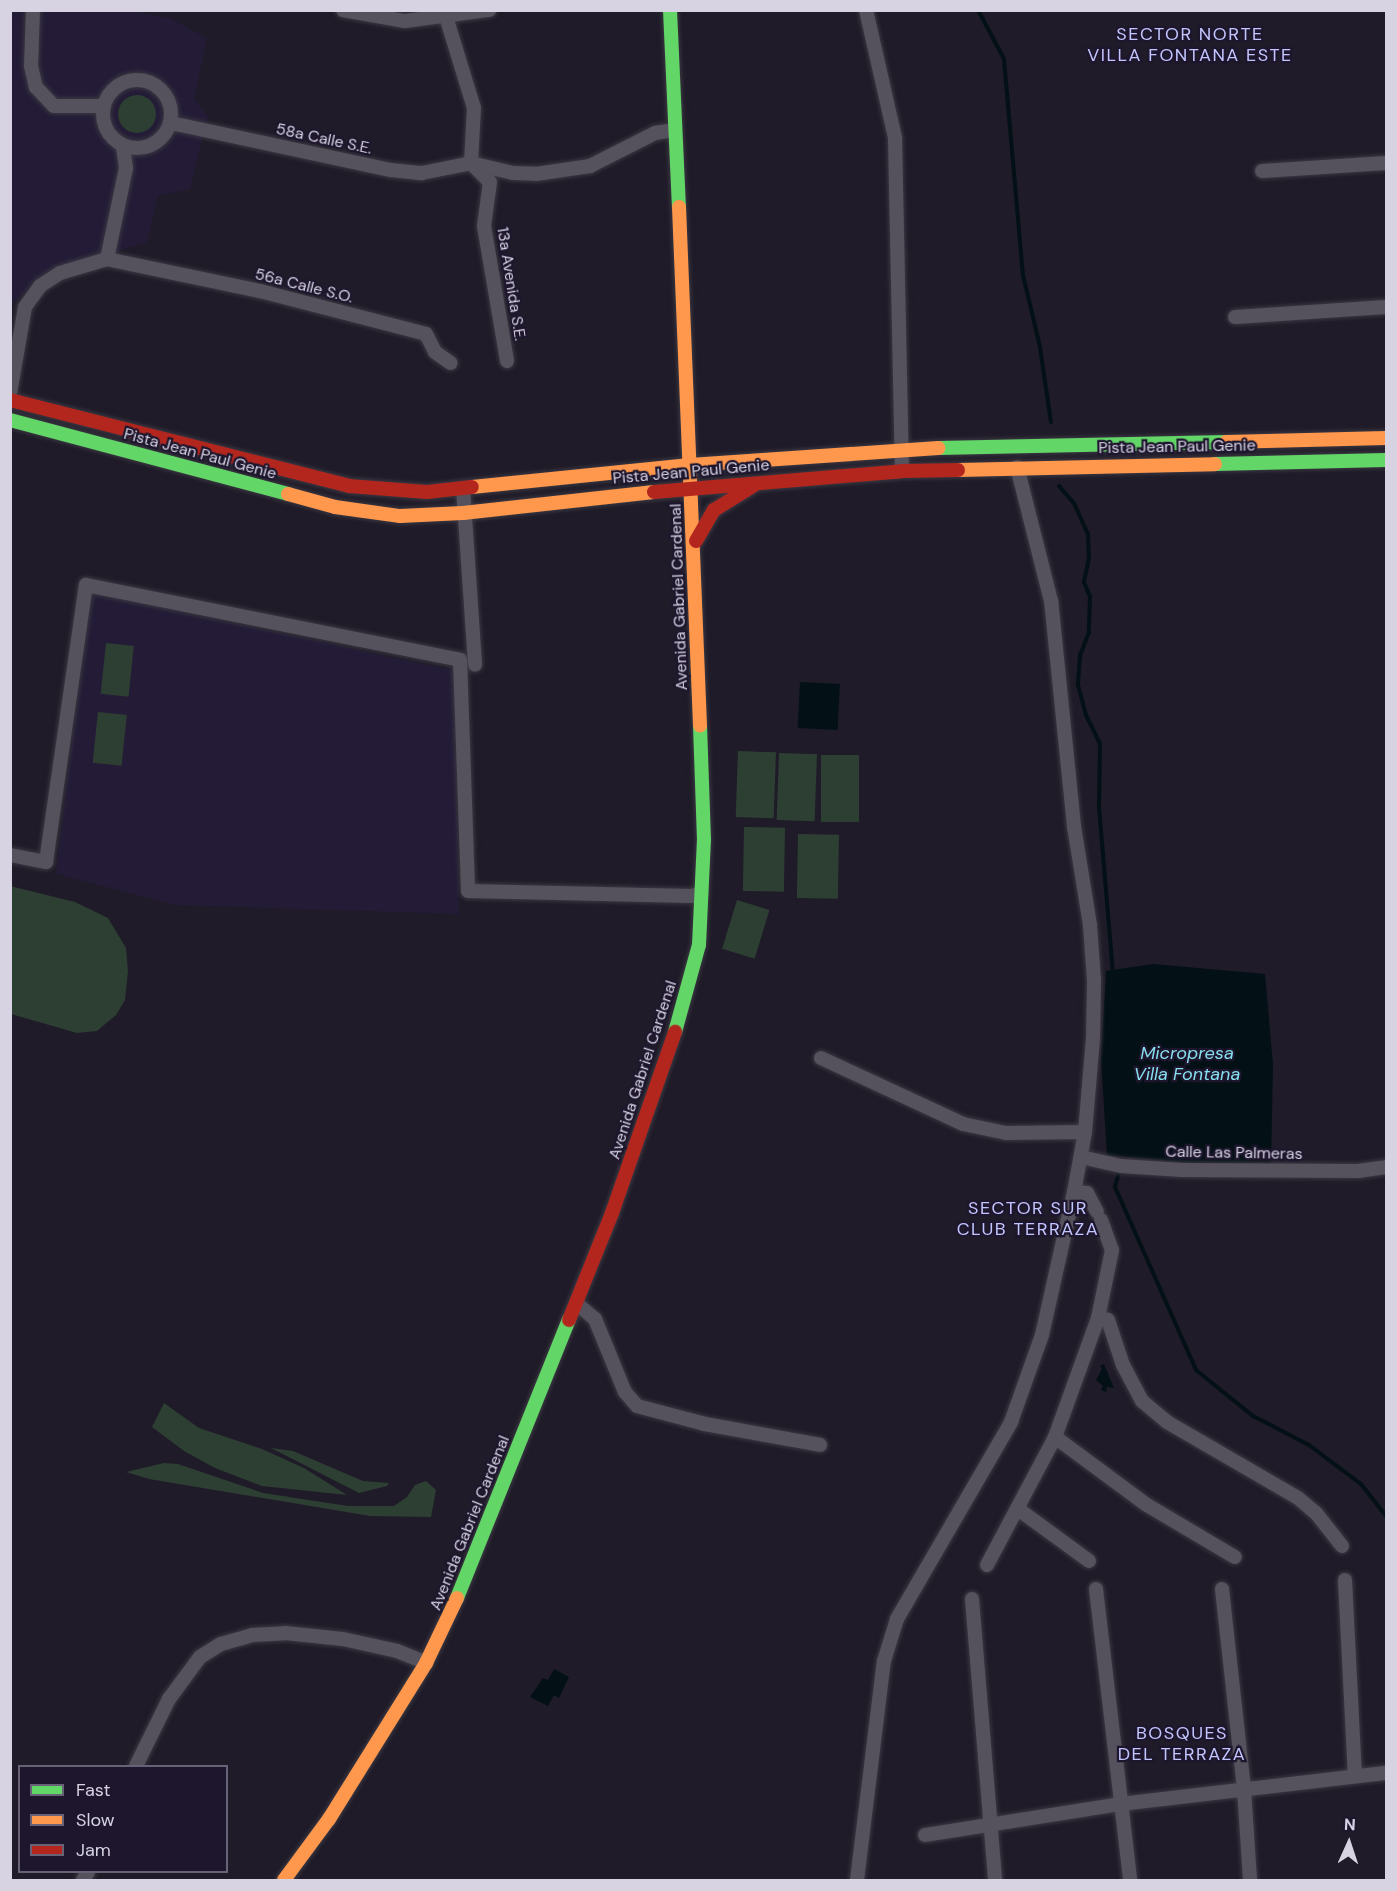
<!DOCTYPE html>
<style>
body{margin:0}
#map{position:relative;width:1397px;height:1891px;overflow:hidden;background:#1f1b28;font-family:"DM Sans",sans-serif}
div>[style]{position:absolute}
.built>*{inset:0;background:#241c37}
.green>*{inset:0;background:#2d3f32;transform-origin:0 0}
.round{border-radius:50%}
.water>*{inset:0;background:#031016;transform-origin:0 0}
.stream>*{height:4px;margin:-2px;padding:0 2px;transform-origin:2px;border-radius:2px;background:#031016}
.roads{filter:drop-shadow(0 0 2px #3a3842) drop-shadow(0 0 2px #3a3842)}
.street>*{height:14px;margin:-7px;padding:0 7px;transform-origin:7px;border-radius:7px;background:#56525d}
.street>.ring{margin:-7px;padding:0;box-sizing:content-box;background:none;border:14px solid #56525d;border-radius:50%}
.fast>*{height:14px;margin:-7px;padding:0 7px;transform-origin:7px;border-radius:7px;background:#63d668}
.slow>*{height:14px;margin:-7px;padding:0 7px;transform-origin:7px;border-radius:7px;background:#ff974d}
.jam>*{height:14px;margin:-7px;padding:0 7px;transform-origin:7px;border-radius:7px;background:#b3261e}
span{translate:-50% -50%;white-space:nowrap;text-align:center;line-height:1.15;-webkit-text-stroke:4.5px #1d162d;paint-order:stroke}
.street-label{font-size:16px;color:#d7d3e3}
.neighbourhood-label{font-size:18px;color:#c3c5fe;letter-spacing:1.5px}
.water-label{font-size:18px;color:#87deef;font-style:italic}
.frame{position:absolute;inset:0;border:12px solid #d7d3e3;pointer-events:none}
.legend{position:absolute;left:18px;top:1765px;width:210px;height:108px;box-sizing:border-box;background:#1d162d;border:2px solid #676276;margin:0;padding:8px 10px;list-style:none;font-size:18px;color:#d7d3e3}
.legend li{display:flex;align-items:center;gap:12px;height:30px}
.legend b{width:30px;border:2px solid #676276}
.north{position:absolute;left:1319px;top:1813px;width:60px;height:60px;-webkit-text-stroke:4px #1d162d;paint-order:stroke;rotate:3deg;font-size:16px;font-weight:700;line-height:24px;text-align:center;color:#d7d3e3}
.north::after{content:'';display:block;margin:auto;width:21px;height:27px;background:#d7d3e3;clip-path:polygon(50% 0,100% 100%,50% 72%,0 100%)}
</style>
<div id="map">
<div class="built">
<div style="clip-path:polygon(11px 11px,143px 11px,144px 14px,170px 18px,207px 38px,194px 99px,208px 116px,190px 189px,158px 196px,147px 242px,45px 273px,12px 304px)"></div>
<div style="clip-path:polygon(90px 592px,454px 671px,459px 914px,176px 905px,56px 874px)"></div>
</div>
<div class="green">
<div class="round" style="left:118px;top:95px;width:38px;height:38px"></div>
<div style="left:106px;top:643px;width:28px;height:51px;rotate:6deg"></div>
<div style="left:98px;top:712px;width:29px;height:51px;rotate:6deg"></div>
<div style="left:738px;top:751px;width:38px;height:66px;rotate:2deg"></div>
<div style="left:779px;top:753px;width:38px;height:67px;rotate:2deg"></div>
<div style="left:821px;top:755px;width:38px;height:67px"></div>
<div style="left:744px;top:827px;width:41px;height:64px;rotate:1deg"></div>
<div style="left:798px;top:834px;width:41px;height:64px;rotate:1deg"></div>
<div style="clip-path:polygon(10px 886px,75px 902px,108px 918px,126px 948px,128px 971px,125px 1000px,116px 1015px,97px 1031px,77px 1033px,11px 1014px)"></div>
<div style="left:737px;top:900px;width:34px;height:51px;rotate:17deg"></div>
<div style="clip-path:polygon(164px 1403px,199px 1428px,262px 1449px,304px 1468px,347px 1495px,262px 1486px,215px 1468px,184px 1451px,152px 1427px)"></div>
<div style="clip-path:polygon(271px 1448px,293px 1451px,363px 1481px,389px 1483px,387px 1486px,359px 1493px)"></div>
<div style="clip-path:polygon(164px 1463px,178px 1464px,263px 1493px,348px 1506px,394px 1506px,407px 1497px,415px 1485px,426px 1481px,436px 1490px,431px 1517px,370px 1516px,149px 1479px,126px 1472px)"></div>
</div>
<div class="water">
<div style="left:800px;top:682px;width:40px;height:46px;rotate:3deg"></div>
<div style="clip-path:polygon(1153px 964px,1265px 974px,1273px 1065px,1271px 1165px,1205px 1164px,1107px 1155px,1101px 1058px,1106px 971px)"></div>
<div style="clip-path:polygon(1104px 1364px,1114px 1388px,1107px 1387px,1106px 1392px,1101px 1390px,1103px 1386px,1096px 1380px,1102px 1369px,1100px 1366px)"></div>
<div style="clip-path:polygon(554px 1669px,569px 1677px,559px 1698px,554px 1695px,548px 1706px,530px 1697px,543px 1678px,548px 1680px)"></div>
</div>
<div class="stream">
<div style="left:978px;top:10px;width:55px;rotate:62deg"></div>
<div style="left:1004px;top:59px;width:217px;rotate:85deg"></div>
<div style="left:1023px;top:275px;width:74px;rotate:76.7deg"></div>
<div style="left:1040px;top:347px;width:76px;rotate:81.7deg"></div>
<div style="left:1059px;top:486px;width:23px;rotate:49deg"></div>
<div style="left:1074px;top:503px;width:34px;rotate:66deg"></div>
<div style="left:1088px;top:534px;width:24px;rotate:88deg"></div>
<div style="left:1089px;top:558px;width:25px;rotate:102deg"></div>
<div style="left:1084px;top:582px;width:16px;rotate:68deg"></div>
<div style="left:1090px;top:597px;width:35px;rotate:92deg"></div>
<div style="left:1089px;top:632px;width:25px;rotate:111deg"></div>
<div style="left:1080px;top:655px;width:30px;rotate:94deg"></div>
<div style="left:1078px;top:685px;width:31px;rotate:75deg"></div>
<div style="left:1086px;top:715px;width:32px;rotate:64deg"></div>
<div style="left:1100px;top:744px;width:63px;rotate:90.9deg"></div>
<div style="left:1099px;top:807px;width:169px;rotate:85.2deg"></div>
<div style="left:1120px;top:1169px;width:19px;rotate:106deg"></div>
<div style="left:1115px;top:1187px;width:200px;rotate:66.1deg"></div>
<div style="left:1196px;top:1370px;width:73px;rotate:38.9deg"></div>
<div style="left:1253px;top:1416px;width:63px;rotate:27.4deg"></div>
<div style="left:1309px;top:1445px;width:65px;rotate:36.9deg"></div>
<div style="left:1361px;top:1484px;width:41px;rotate:52deg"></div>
</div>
<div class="roads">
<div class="street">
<div style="left:33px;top:10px;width:56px;rotate:92deg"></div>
<div style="left:31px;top:66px;width:22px;rotate:77deg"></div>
<div style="left:36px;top:87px;width:26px;rotate:47deg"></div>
<div style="left:54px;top:106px;width:50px"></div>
<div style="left:343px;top:10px;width:63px;rotate:10.1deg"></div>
<div style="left:405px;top:21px;width:85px;rotate:-7.5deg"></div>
<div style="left:444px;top:10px;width:102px;rotate:73deg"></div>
<div style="left:474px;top:108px;width:55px;rotate:93.1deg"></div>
<div style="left:866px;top:10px;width:131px;rotate:77.2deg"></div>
<div style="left:895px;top:138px;width:333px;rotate:88.8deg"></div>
<div class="ring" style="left:103px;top:80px;width:54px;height:54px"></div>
<div style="left:171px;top:123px;width:225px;rotate:12.1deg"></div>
<div style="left:391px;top:170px;width:31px;rotate:6deg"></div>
<div style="left:422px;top:173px;width:50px;rotate:-11.5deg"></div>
<div style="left:471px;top:163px;width:43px;rotate:13.4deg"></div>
<div style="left:513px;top:173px;width:23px;rotate:2deg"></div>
<div style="left:536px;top:174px;width:55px;rotate:-8.4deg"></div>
<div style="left:590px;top:166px;width:73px;rotate:-26.9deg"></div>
<div style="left:655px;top:133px;width:20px;rotate:-9deg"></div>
<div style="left:472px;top:164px;width:25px;rotate:45deg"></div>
<div style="left:490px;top:182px;width:44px;rotate:97.8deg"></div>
<div style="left:484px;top:226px;width:137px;rotate:80.3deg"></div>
<div style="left:1262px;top:171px;width:124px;rotate:-3.7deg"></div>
<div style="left:107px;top:259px;width:93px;rotate:-78.2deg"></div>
<div style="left:126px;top:168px;width:22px;rotate:-98deg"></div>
<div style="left:1235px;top:317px;width:151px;rotate:-3.8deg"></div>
<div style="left:10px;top:393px;width:87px;rotate:-80.1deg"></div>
<div style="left:25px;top:307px;width:26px;rotate:-54deg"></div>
<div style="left:40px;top:286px;width:24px;rotate:-33deg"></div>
<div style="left:60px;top:273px;width:49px;rotate:-16.6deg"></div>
<div style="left:107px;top:259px;width:156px;rotate:11.8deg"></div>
<div style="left:260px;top:291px;width:171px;rotate:14.5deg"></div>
<div style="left:426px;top:334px;width:20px;rotate:63deg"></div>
<div style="left:435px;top:352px;width:19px;rotate:35deg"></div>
<div style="left:463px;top:488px;width:177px;rotate:86.1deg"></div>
<div style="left:10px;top:855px;width:37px;rotate:11deg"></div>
<div style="left:46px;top:862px;width:280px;rotate:-81.8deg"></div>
<div style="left:86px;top:585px;width:381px;rotate:11.3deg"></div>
<div style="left:460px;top:660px;width:231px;rotate:88deg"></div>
<div style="left:468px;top:891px;width:224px;rotate:1.3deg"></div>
<div style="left:692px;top:896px;width:10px;rotate:-17deg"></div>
<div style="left:821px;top:1058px;width:157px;rotate:24.9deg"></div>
<div style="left:963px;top:1124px;width:44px;rotate:11.8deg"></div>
<div style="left:1006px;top:1133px;width:79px;rotate:-0.7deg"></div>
<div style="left:1081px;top:1157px;width:41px;rotate:12.7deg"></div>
<div style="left:1121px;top:1166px;width:61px;rotate:3.8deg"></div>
<div style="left:1182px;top:1170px;width:176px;rotate:0.3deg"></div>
<div style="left:1358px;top:1171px;width:28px;rotate:-8deg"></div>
<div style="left:1074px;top:1192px;width:13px;rotate:4deg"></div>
<div style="left:1087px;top:1193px;width:21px;rotate:62deg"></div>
<div style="left:1101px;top:1220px;width:32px;rotate:70deg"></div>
<div style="left:1112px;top:1250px;width:69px;rotate:101.6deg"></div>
<div style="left:1098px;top:1318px;width:10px;rotate:11deg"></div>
<div style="left:1108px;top:1320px;width:47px;rotate:71.6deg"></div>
<div style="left:1123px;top:1365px;width:41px;rotate:62.2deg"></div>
<div style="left:1142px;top:1401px;width:33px;rotate:40deg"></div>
<div style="left:1167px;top:1422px;width:151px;rotate:30.1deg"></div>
<div style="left:1298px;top:1498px;width:23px;rotate:40deg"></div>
<div style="left:1316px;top:1513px;width:42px;rotate:51.8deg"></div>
<div style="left:576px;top:1303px;width:25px;rotate:40deg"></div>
<div style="left:595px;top:1319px;width:79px;rotate:67.7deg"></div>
<div style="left:625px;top:1392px;width:18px;rotate:49deg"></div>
<div style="left:637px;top:1406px;width:70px;rotate:14.8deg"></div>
<div style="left:705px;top:1424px;width:117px;rotate:10.3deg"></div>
<div style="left:1055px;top:1437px;width:114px;rotate:36.5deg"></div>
<div style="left:1147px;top:1505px;width:102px;rotate:30.6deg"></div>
<div style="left:1018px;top:1509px;width:88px;rotate:36.2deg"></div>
<div style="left:987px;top:1565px;width:145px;rotate:-62deg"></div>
<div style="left:1055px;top:1437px;width:127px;rotate:-70.1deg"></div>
<div style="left:1345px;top:1580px;width:196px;rotate:87.1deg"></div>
<div style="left:1096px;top:1589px;width:293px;rotate:83.3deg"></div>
<div style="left:1222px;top:1589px;width:201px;rotate:83.7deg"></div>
<div style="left:1244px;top:1789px;width:91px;rotate:86.2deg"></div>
<div style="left:972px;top:1599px;width:282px;rotate:85.3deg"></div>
<div style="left:136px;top:1766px;width:75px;rotate:-63.8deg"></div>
<div style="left:169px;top:1699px;width:52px;rotate:-53.6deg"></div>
<div style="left:200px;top:1657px;width:25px;rotate:-32deg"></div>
<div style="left:221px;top:1644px;width:32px;rotate:-16deg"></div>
<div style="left:252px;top:1635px;width:33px;rotate:-3deg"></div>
<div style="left:285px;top:1633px;width:58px;rotate:5.9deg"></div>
<div style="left:343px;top:1639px;width:55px;rotate:12.5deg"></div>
<div style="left:397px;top:1651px;width:31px;rotate:22deg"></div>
<div style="left:925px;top:1835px;width:198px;rotate:-9deg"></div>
<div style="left:1121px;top:1804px;width:267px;rotate:-6.7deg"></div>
<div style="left:83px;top:1880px;width:9px;rotate:-58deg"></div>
<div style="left:857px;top:1880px;width:221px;rotate:-83deg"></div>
<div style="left:884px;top:1661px;width:44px;rotate:-72.8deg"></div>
<div style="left:897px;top:1619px;width:228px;rotate:-59.9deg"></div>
<div style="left:1011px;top:1422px;width:92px;rotate:-70.4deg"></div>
<div style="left:1042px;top:1335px;width:147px;rotate:-77.4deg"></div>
<div style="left:1074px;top:1192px;width:61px;rotate:-79.6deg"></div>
<div style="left:1085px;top:1132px;width:93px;rotate:-85.1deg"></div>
<div style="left:1093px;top:1039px;width:59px;rotate:-89deg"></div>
<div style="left:1094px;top:980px;width:55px;rotate:-94.2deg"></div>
<div style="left:1090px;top:925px;width:100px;rotate:-99.2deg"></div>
<div style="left:1074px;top:826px;width:226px;rotate:-95.8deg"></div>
<div style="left:1051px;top:601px;width:138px;rotate:-104.2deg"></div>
</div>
<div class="fast">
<div style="left:670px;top:10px;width:197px;rotate:87.4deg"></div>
<div style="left:10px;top:420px;width:288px;rotate:14.9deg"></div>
<div style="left:938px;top:448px;width:288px;rotate:-1.2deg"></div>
<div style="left:1215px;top:464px;width:171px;rotate:-1.3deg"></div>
<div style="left:675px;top:1032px;width:90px;rotate:-74.6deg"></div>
<div style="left:699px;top:945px;width:105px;rotate:-87.3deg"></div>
<div style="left:704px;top:840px;width:114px;rotate:-92deg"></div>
<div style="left:457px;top:1598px;width:300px;rotate:-68.1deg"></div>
</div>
<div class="slow">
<div style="left:679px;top:207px;width:519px;rotate:87.68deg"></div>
<div style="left:1226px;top:442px;width:160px;rotate:-1.4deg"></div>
<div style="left:958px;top:470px;width:257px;rotate:-1.3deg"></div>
<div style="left:472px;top:487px;width:219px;rotate:-5.8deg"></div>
<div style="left:690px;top:465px;width:249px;rotate:-3.9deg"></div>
<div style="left:288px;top:494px;width:49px;rotate:15.5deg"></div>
<div style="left:335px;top:507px;width:66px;rotate:7.9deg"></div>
<div style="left:400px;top:516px;width:63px;rotate:-2.7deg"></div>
<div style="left:463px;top:513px;width:192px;rotate:-6.3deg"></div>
<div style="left:284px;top:1880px;width:76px;rotate:-53.6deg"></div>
<div style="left:329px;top:1819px;width:184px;rotate:-58.1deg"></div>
<div style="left:426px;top:1663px;width:72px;rotate:-64.5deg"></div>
</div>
<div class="jam">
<div style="left:10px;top:400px;width:350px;rotate:14.2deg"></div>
<div style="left:349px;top:486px;width:78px;rotate:4.4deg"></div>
<div style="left:427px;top:492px;width:45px;rotate:-6.3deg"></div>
<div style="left:654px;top:492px;width:249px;rotate:-4.8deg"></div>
<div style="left:902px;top:471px;width:56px;rotate:-1deg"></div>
<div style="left:696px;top:541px;width:36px;rotate:-60deg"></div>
<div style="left:714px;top:510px;width:46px;rotate:-31.6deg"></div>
<div style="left:569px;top:1320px;width:115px;rotate:-68.1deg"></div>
<div style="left:612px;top:1213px;width:192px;rotate:-70.8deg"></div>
</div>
</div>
<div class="street-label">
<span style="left:324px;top:139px;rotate:12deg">58a Calle S.E.</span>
<span style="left:511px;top:284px;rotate:81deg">13a Avenida S.E.</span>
<span style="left:304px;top:286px;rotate:14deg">56a Calle S.O.</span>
<span style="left:1177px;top:447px;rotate:-1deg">Pista Jean Paul Genie</span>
<span style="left:200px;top:454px;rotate:15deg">Pista Jean Paul Genie</span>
<span style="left:691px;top:472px;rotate:-5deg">Pista Jean Paul Genie</span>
<span style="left:679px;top:597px;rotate:-92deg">Avenida Gabriel Cardenal</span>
<span style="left:643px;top:1070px;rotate:-72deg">Avenida Gabriel Cardenal</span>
<span style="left:1234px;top:1153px;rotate:1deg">Calle Las Palmeras</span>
<span style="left:470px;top:1523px;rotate:-68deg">Avenida Gabriel Cardenal</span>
</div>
<div class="neighbourhood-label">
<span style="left:1190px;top:45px">SECTOR NORTE<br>VILLA FONTANA ESTE</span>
<span style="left:1028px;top:1219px">SECTOR SUR<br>CLUB TERRAZA</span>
<span style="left:1182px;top:1744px">BOSQUES<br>DEL TERRAZA</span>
</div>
<div class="water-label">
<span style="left:1187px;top:1064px">Micropresa<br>Villa Fontana</span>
</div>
<div class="frame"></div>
<ul class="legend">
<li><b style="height:8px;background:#63d668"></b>Fast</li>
<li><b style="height:8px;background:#ff974d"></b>Slow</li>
<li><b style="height:8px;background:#b3261e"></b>Jam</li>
</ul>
<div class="north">N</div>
</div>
